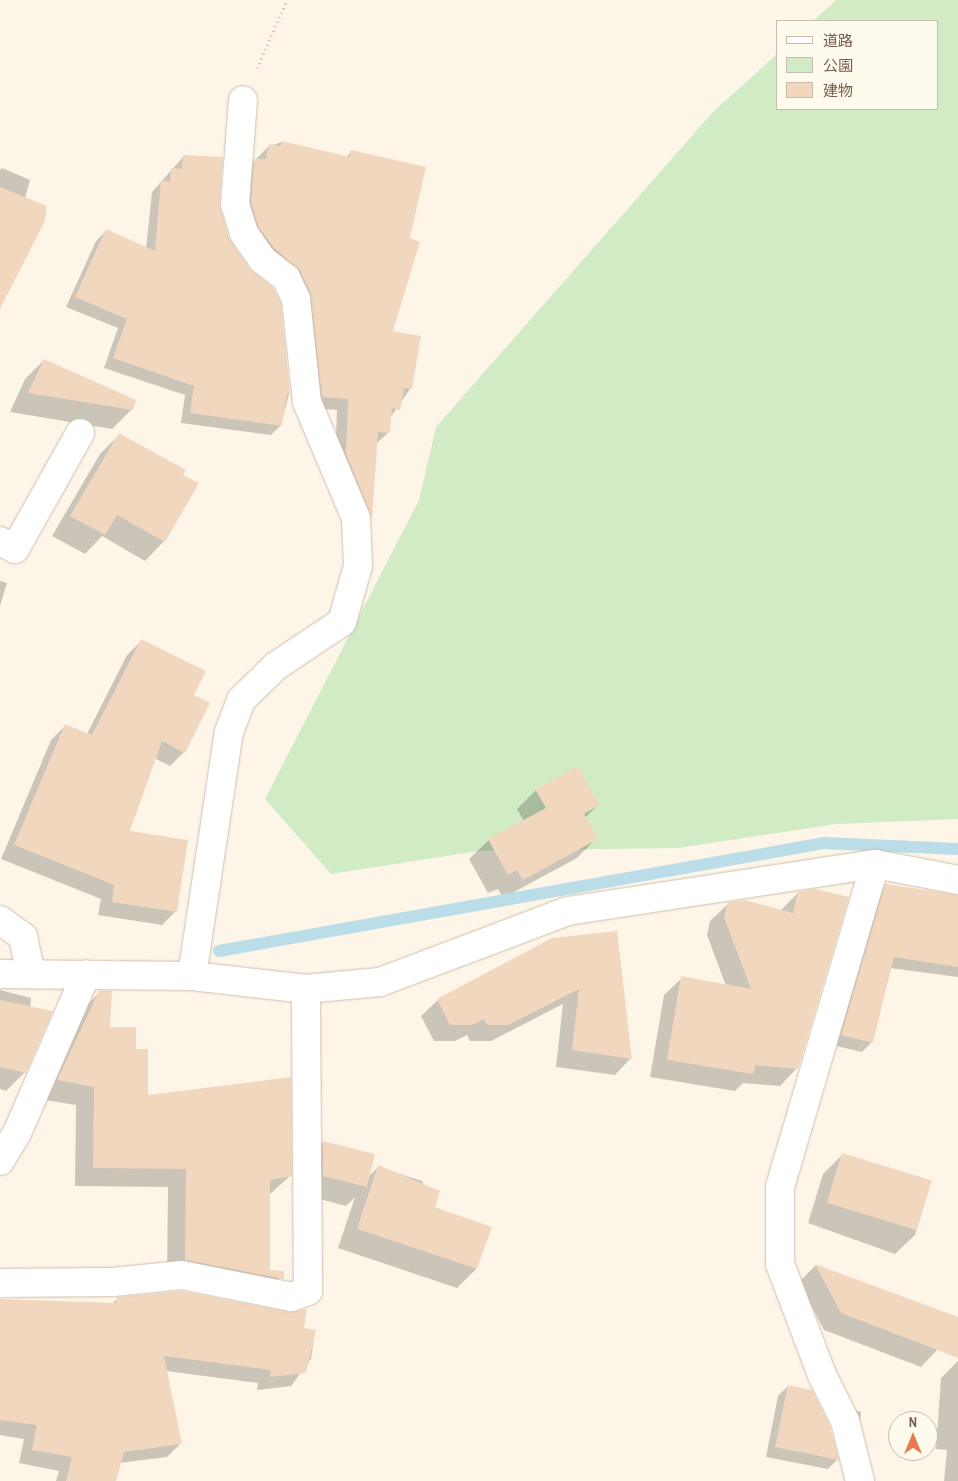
<!DOCTYPE html>
<meta charset="utf-8">
<style>
body{margin:0}
#map{position:relative;width:958px;height:1481px;overflow:hidden;background:#fdf6e8;font-family:"Archivo Narrow","Noto Sans JP",sans-serif}
div>[style]{position:absolute}
.green>*{inset:0;background:#d1ebc5}
.shadow>*{inset:0;background:#0003}
.stream>*{height:12px;margin:-6px;padding:0 6px;transform-origin:6px;border-radius:6px;background:#bbdde7}
.building>*{inset:0;background:#f2d7bf;transform-origin:0 0}
.path>*{height:3px;margin-top:-1.5px;transform-origin:0;background:repeating-linear-gradient(90deg,#d8bba2 0 1px,transparent 0 5px)}
.roads{filter:drop-shadow(0 0 1px #cfbfad) drop-shadow(0 0 1px #cfbfad)}
.street>*{height:28px;margin:-14px;padding:0 14px;transform-origin:14px;border-radius:14px;background:#fff}
span{translate:-50% -50%;white-space:nowrap;text-align:center;line-height:1.15;-webkit-text-stroke:4.5px #fffaee;paint-order:stroke}
.legend{position:absolute;left:776px;top:20px;width:162px;height:90px;box-sizing:border-box;background:#fffaee;border:1px solid #c9bcad;margin:0;padding:6px 9px;list-style:none;font-size:15px;color:#775e4b}
.legend li{display:flex;align-items:center;gap:10px;height:25px}
.legend b{width:25px;border:1px solid #c9bcad}
.north{position:absolute;left:888px;top:1411px;width:50px;height:50px;box-sizing:border-box;background:#fffaee;border:1px solid #c9bcad;border-radius:50%;rotate:0deg;font-size:14px;font-weight:700;line-height:20px;text-align:center;color:#775e4b}
.north::after{content:'';display:block;margin:auto;width:18px;height:22px;background:#e67b4d;clip-path:polygon(50% 0,100% 100%,50% 72%,0 100%)}
</style>
<div id="map">
<div class="green">
<div style="clip-path:polygon(836px 0,958px 0,958px 819px,837px 824px,678px 848px,478px 851px,331px 874px,265px 799px,419px 500px,436px 427px,712px 113px,777px 54px,777px 109px,937px 109px,937px 21px,813px 21px)"></div>
</div>
<div class="shadow">
<div style="clip-path:polygon(282px 142px,346px 157px,352px 151px,409px 239px,391px 332px,410px 389px,390px 418px,389px 432px,376px 444px,370px 518px,360px 529px,335px 466px,337px 410px,311px 408px,299px 305px,247px 238px,243px 172px,269px 146px)"></div>
<div style="clip-path:polygon(183px 157px,222px 158px,219px 209px,230px 242px,248px 269px,289px 394px,281px 425px,271px 435px,181px 423px,185px 395px,104px 368px,118px 328px,66px 307px,96px 241px,106px 231px,146px 249px,152px 192px)"></div>
<div style="clip-path:polygon(2px 168px,30px 180px,0 287px,0 170px)"></div>
<div style="clip-path:polygon(44px 360px,132px 409px,112px 429px,10px 412px,25px 379px)"></div>
<div style="clip-path:polygon(119px 435px,182px 475px,164px 541px,145px 561px,102px 536px,85px 554px,52px 536px,100px 454px)"></div>
<div style="clip-path:polygon(0 581px,7px 583px,0 606px)"></div>
<div style="clip-path:polygon(141px 641px,192px 696px,184px 752px,170px 766px,154px 758px,129px 832px,176px 911px,162px 925px,98px 915px,101px 899px,1px 859px,51px 740px,65px 726px,87px 734px,127px 655px)"></div>
<div style="clip-path:polygon(536px 790px,598px 805px,585px 818px,596px 839px,577px 858px,503px 898px,498px 889px,488px 893px,469px 859px,489px 840px,524px 821px,517px 809px)"></div>
<div style="clip-path:polygon(886px 886px,958px 897px,958px 977px,890px 968px,872px 1042px,862px 1052px,832px 1045px,876px 895px)"></div>
<div style="clip-path:polygon(798px 893px,797px 1068px,780px 1086px,743px 1083px,735px 1091px,650px 1077px,664px 995px,682px 978px,726px 986px,707px 935px,710px 921px,728px 904px,780px 911px)"></div>
<div style="clip-path:polygon(616px 932px,631px 1058px,615px 1075px,556px 1067px,563px 1004px,491px 1041px,470px 1041px,467px 1035px,455px 1041px,434px 1041px,421px 1016px,438px 1000px)"></div>
<div style="clip-path:polygon(0 990px,31px 998px,25px 1072px,6px 1091px,0 1089px)"></div>
<div style="clip-path:polygon(100px 992px,109px 1028px,134px 1050px,146px 1096px,290px 1176px,269px 1195px,269px 1271px,283px 1273px,264px 1298px,167px 1278px,168px 1187px,75px 1186px,76px 1105px,39px 1099px,81px 1011px)"></div>
<div style="clip-path:polygon(323px 1142px,368px 1177px,378px 1167px,422px 1181px,433px 1208px,476px 1269px,457px 1288px,338px 1248px,355px 1197px,346px 1206px,304px 1195px,304px 1161px)"></div>
<div style="clip-path:polygon(842px 1155px,931px 1181px,915px 1235px,895px 1254px,808px 1223px,823px 1174px)"></div>
<div style="clip-path:polygon(816px 1265px,950px 1315px,937px 1350px,921px 1367px,824px 1330px,799px 1282px)"></div>
<div style="clip-path:polygon(118px 1298px,315px 1331px,311px 1359px,291px 1386px,257px 1390px,258px 1383px,166px 1371px,180px 1444px,167px 1457px,119px 1463px,114px 1481px,56px 1481px,59px 1471px,19px 1463px,24px 1439px,0 1435px,0 1300px,112px 1304px)"></div>
<div style="clip-path:polygon(958px 1361px,958px 1481px,944px 1481px,947px 1450px,936px 1449px,941px 1378px)"></div>
<div style="clip-path:polygon(788px 1386px,829px 1427px,837px 1460px,828px 1469px,766px 1457px,778px 1396px)"></div>
<div style="clip-path:polygon(857px 1411px,861px 1412px,860px 1420px,851px 1428px,848px 1420px)"></div>
</div>
<div class="stream">
<div style="left:219px;top:951px;width:615px;rotate:-10.12deg"></div>
<div style="left:824px;top:843px;width:134px;rotate:2.6deg"></div>
</div>
<div class="building">
<div style="clip-path:polygon(282px 141px,350px 157px,351px 150px,426px 167px,410px 238px,420px 242px,393px 331px,421px 336px,412px 389px,404px 388px,400px 410px,392px 408px,390px 433px,378px 432px,372px 519px,346px 454px,348px 399px,322px 397px,310px 292px,300px 271px,274px 248px,258px 226px,251px 202px,254px 159px,266px 159px,269px 144px,280px 146px)"></div>
<div style="clip-path:polygon(183px 155px,223px 157px,219px 203px,229px 238px,249px 268px,273px 288px,281px 303px,290px 394px,287px 394px,282px 426px,190px 413px,194px 386px,113px 358px,127px 319px,75px 297px,106px 229px,155px 251px,161px 180px,170px 182px,171px 168px,182px 169px)"></div>
<div style="clip-path:polygon(0 187px,47px 206px,45px 221px,0 309px)"></div>
<div style="clip-path:polygon(44px 359px,136px 400px,133px 410px,28px 393px)"></div>
<div style="clip-path:polygon(119px 433px,186px 470px,183px 475px,199px 483px,165px 542px,117px 515px,105px 535px,70px 516px)"></div>
<div style="clip-path:polygon(141px 639px,206px 671px,194px 695px,210px 703px,185px 753px,162px 741px,130px 831px,188px 840px,177px 912px,112px 902px,114px 885px,14px 845px,65px 724px,92px 735px)"></div>
<div style="clip-path:polygon(578px 766px,599px 805px,584px 814px,598px 839px,523px 880px,517px 870px,508px 875px,488px 839px,546px 808px,535px 789px)"></div>
<div style="clip-path:polygon(885px 884px,958px 895px,958px 967px,894px 957px,873px 1043px,841px 1035px)"></div>
<div style="clip-path:polygon(815px 889px,849px 897px,798px 1069px,755px 1065px,753px 1074px,667px 1060px,681px 976px,751px 989px,724px 917px,728px 902px,745px 900px,793px 913px,798px 892px)"></div>
<div style="clip-path:polygon(617px 931px,632px 1059px,572px 1050px,579px 989px,508px 1025px,487px 1025px,484px 1019px,472px 1025px,450px 1025px,437px 999px,552px 938px)"></div>
<div style="clip-path:polygon(99px 991px,112px 991px,110px 1027px,136px 1027px,136px 1049px,148px 1049px,148px 1095px,291px 1077px,292px 1176px,270px 1180px,270px 1270px,284px 1271px,284px 1279px,185px 1260px,186px 1169px,93px 1168px,94px 1087px,57px 1080px)"></div>
<div style="clip-path:polygon(0 1000px,53px 1011px,26px 1073px,0 1067px)"></div>
<div style="clip-path:polygon(323px 1141px,375px 1154px,367px 1187px,323px 1176px)"></div>
<div style="left:842px;top:1153px;width:94px;height:52px;rotate:17deg"></div>
<div style="clip-path:polygon(378px 1165px,440px 1191px,435px 1207px,492px 1227px,477px 1269px,357px 1229px)"></div>
<div style="clip-path:polygon(815px 1264px,958px 1317px,958px 1358px,841px 1313px)"></div>
<div style="clip-path:polygon(181px 1291px,289px 1312px,307px 1309px,304px 1328px,316px 1330px,306px 1373px,270px 1377px,271px 1370px,164px 1356px,182px 1444px,124px 1452px,116px 1481px,66px 1481px,72px 1457px,32px 1450px,37px 1425px,0 1420px,0 1299px,116px 1303px,117px 1297px)"></div>
<div style="clip-path:polygon(788px 1385px,812px 1390px,830px 1426px,839px 1460px,775px 1447px)"></div>
</div>
<div class="path">
<div style="left:257px;top:68px;width:74px;rotate:-66.2deg"></div>
</div>
<div class="roads">
<div class="street">
<div style="left:0;top:541px;width:17px;rotate:28deg"></div>
<div style="left:15px;top:549px;width:133px;rotate:-60.7deg"></div>
<div style="left:0;top:920px;width:29px;rotate:36deg"></div>
<div style="left:23px;top:937px;width:38px;rotate:78deg"></div>
<div style="left:0;top:974px;width:192px;rotate:0.6deg"></div>
<div style="left:192px;top:976px;width:115px;rotate:6.5deg"></div>
<div style="left:306px;top:989px;width:74px;rotate:-5.4deg"></div>
<div style="left:380px;top:982px;width:201px;rotate:-20.7deg"></div>
<div style="left:568px;top:911px;width:311px;rotate:-8.7deg"></div>
<div style="left:875px;top:864px;width:85px;rotate:10.9deg"></div>
<div style="left:192px;top:976px;width:247px;rotate:-81.4deg"></div>
<div style="left:229px;top:732px;width:34px;rotate:-69deg"></div>
<div style="left:241px;top:700px;width:49px;rotate:-44.2deg"></div>
<div style="left:276px;top:666px;width:79px;rotate:-33.7deg"></div>
<div style="left:342px;top:622px;width:58px;rotate:-74.1deg"></div>
<div style="left:358px;top:566px;width:48px;rotate:-92.4deg"></div>
<div style="left:356px;top:518px;width:126px;rotate:-112.9deg"></div>
<div style="left:307px;top:402px;width:104px;rotate:-96.1deg"></div>
<div style="left:296px;top:299px;width:23px;rotate:-115deg"></div>
<div style="left:286px;top:278px;width:31px;rotate:-142deg"></div>
<div style="left:262px;top:259px;width:32px;rotate:-125deg"></div>
<div style="left:244px;top:233px;width:30px;rotate:-107deg"></div>
<div style="left:235px;top:204px;width:104px;rotate:-85.6deg"></div>
<div style="left:0;top:1161px;width:33px;rotate:-59deg"></div>
<div style="left:17px;top:1133px;width:173px;rotate:-66.5deg"></div>
<div style="left:0;top:1283px;width:113px;rotate:-0.5deg"></div>
<div style="left:113px;top:1282px;width:69px;rotate:-5.8deg"></div>
<div style="left:182px;top:1275px;width:112px;rotate:11.3deg"></div>
<div style="left:292px;top:1297px;width:17px;rotate:-21deg"></div>
<div style="left:308px;top:1291px;width:302px;rotate:-90.4deg"></div>
<div style="left:860px;top:1481px;width:62px;rotate:-104deg"></div>
<div style="left:845px;top:1421px;width:51px;rotate:-116.6deg"></div>
<div style="left:822px;top:1375px;width:119px;rotate:-110.7deg"></div>
<div style="left:780px;top:1264px;width:77px;rotate:-90deg"></div>
<div style="left:780px;top:1187px;width:337px;rotate:-73.6deg"></div>
</div>
</div>
<ul class="legend">
<li><b style="height:6px;background:#fff"></b>道路</li>
<li><b style="height:14px;background:#d1ebc5"></b>公園</li>
<li><b style="height:14px;background:#f2d7bf"></b>建物</li>
</ul>
<div class="north">N</div>
</div>
